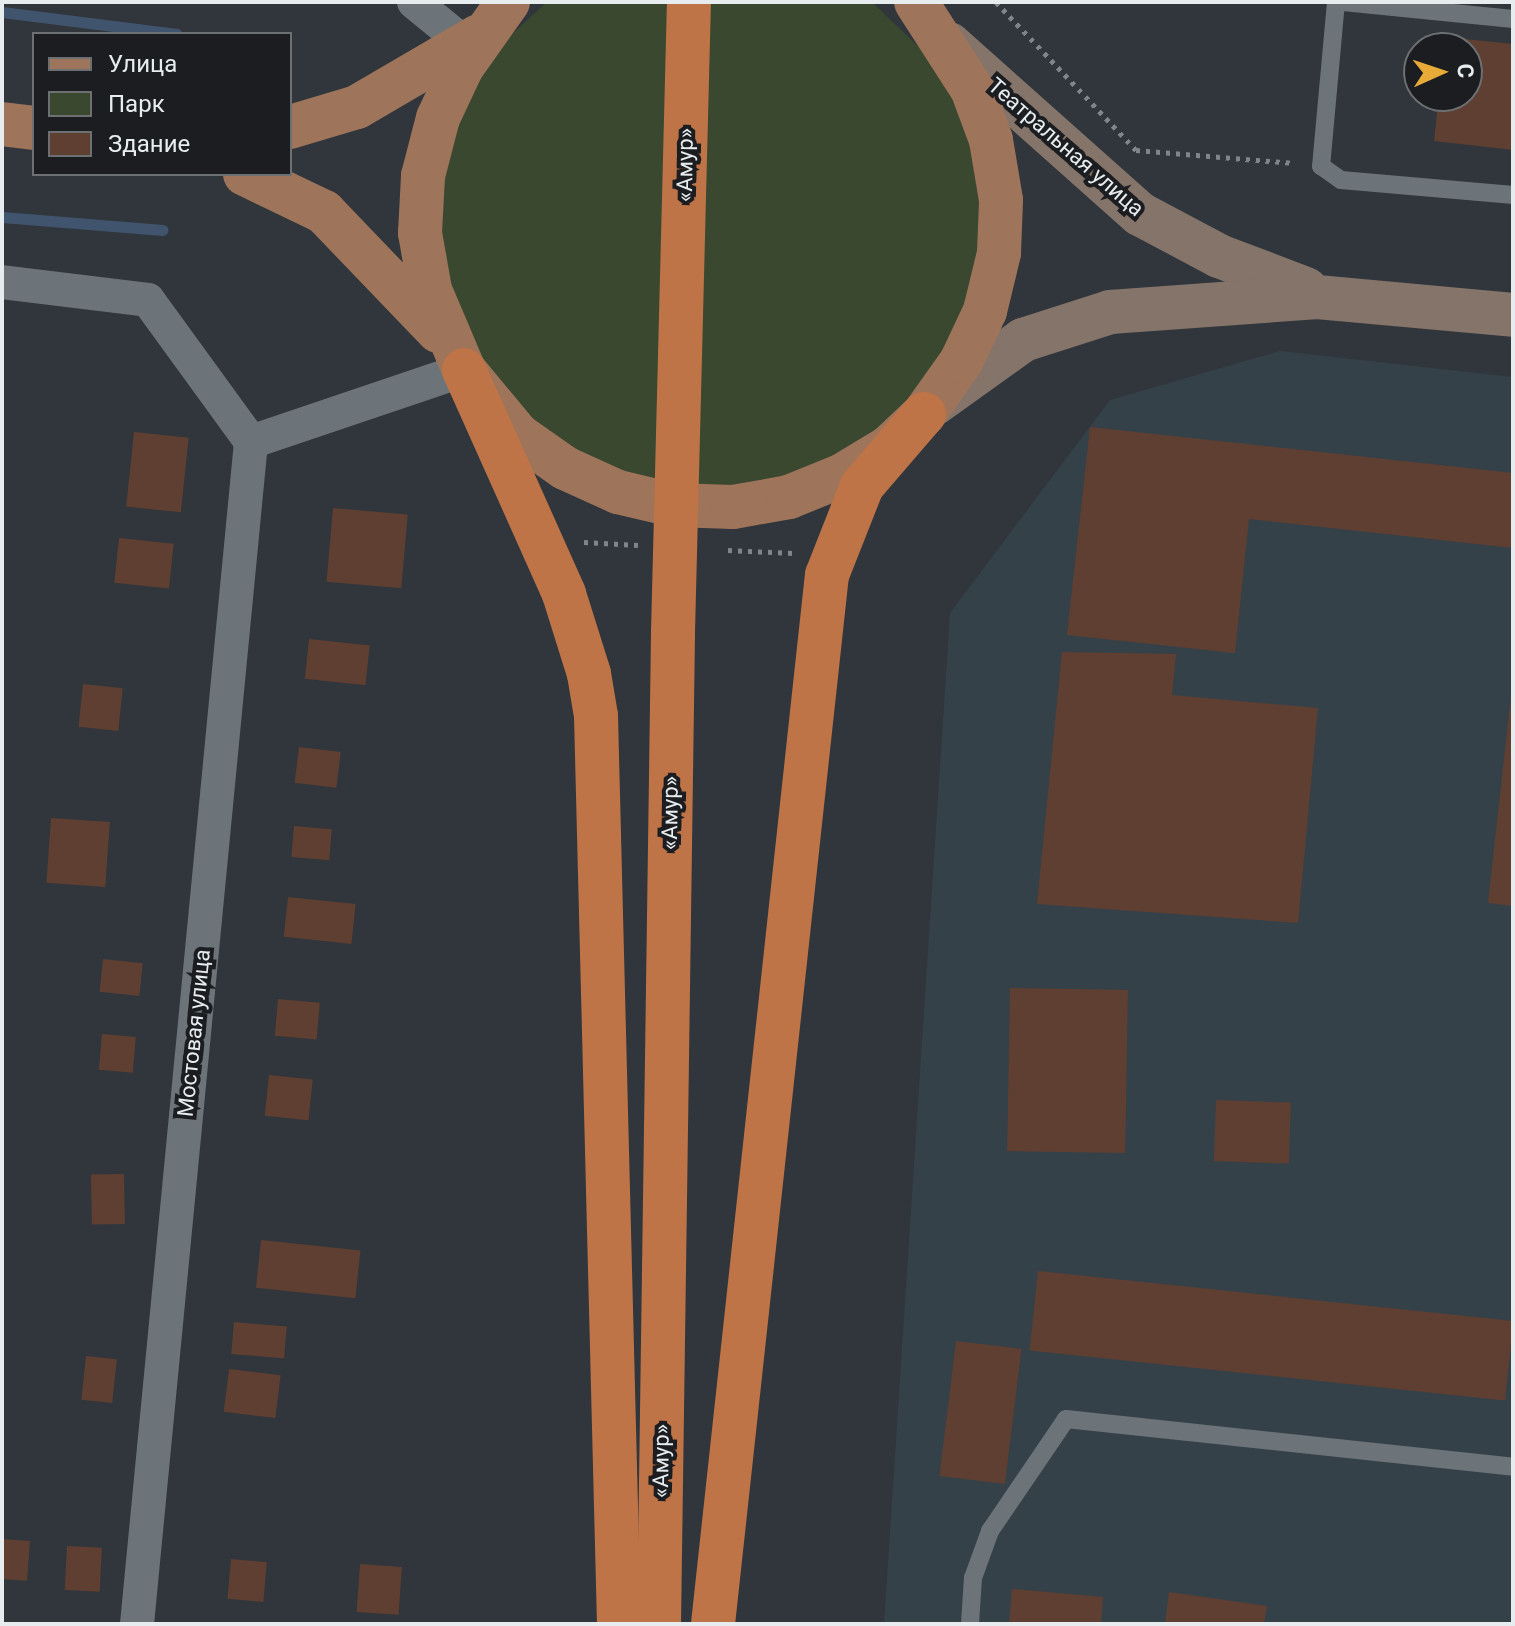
<!DOCTYPE html>
<meta charset="utf-8">
<style>
body{margin:0}
#map{position:relative;width:1515px;height:1626px;overflow:hidden;background:#30363b;font-family:Roboto,sans-serif}
div>[style]{position:absolute}
.built>*{inset:0;background:#354149}
.green>*{inset:0;background:#39482f}
.stream>*{height:11px;margin:-5.5px;padding:0 5.5px;transform-origin:5.5px;border-radius:5.5px;background:#41546e}
.building>*{inset:0;background:#5f3f32;transform-origin:0 0}
.path>*{height:5px;margin-top:-2.5px;transform-origin:0;background:repeating-linear-gradient(90deg,#7f8589 0 4px,transparent 0 10px)}
.lane>*{height:18px;margin:-9px;padding:0 9px;transform-origin:9px;border-radius:9px;background:#6d7479}
.street>*{height:34px;margin:-17px;padding:0 17px;transform-origin:17px;border-radius:17px;background:#6d7479}
.secondary>*{height:44px;margin:-22px;padding:0 22px;transform-origin:22px;border-radius:22px;background:#85746a}
.primary>*{height:44px;margin:-22px;padding:0 22px;transform-origin:22px;border-radius:22px;background:#9e745b}
.highway>*{height:44px;margin:-22px;padding:0 22px;transform-origin:22px;border-radius:22px;background:#be7447}
span{translate:-50% -50%;white-space:nowrap;text-align:center;line-height:1.15;-webkit-text-stroke:8px #1b1d20;paint-order:stroke}
.street-label{font-size:22px;color:#e7ecef}
.frame{position:absolute;inset:0;border:4px solid #e7ecef;pointer-events:none}
.legend{position:absolute;left:32px;top:32px;width:260px;height:144px;box-sizing:border-box;background:#1b1d20;border:2px solid #6d7073;margin:0;padding:10px 14px;list-style:none;font-size:24px;color:#e7ecef}
.legend li{display:flex;align-items:center;gap:16px;height:40px}
.legend b{width:40px;border:2px solid #6d7073}
.north{position:absolute;left:1403px;top:32px;width:80px;height:80px;box-sizing:border-box;background:#1b1d20;border:2px solid #6d7073;border-radius:50%;rotate:87deg;font-size:22px;font-weight:700;line-height:32px;text-align:center;color:#e7ecef}
.north::after{content:'';display:block;margin:auto;width:28px;height:36px;background:#e8ab37;clip-path:polygon(50% 0,100% 100%,50% 72%,0 100%)}
</style>
<div id="map">
<div class="built">
<div style="clip-path:polygon(1280px 351px,1513px 377px,1513px 1624px,884px 1624px,950px 613px,1110px 400px)"></div>
</div>
<div class="green">
<div style="clip-path:polygon(547px 2px,872px 2px,924px 52px,952px 98px,970px 146px,979px 201px,978px 250px,965px 304px,943px 352px,911px 396px,875px 430px,832px 457px,783px 476px,731px 485px,676px 484px,626px 472px,576px 450px,533px 419px,496px 380px,469px 336px,450px 284px,442px 232px,444px 179px,458px 125px,480px 78px,512px 34px)"></div>
</div>
<div class="stream">
<div style="left:2px;top:12px;width:176px;rotate:7.2deg"></div>
<div style="left:2px;top:217px;width:161px;rotate:4.6deg"></div>
</div>
<div class="building">
<div style="clip-path:polygon(1445px 37px,1513px 44px,1513px 150px,1434px 141px,1439px 96px,1467px 96px,1467px 48px,1444px 48px)"></div>
<div style="clip-path:polygon(1090px 427px,1513px 473px,1513px 548px,1249px 519px,1235px 653px,1067px 635px)"></div>
<div style="left:134px;top:432px;width:55px;height:75px;rotate:6deg"></div>
<div style="left:333px;top:508px;width:75px;height:74px;rotate:5deg"></div>
<div style="left:119px;top:538px;width:55px;height:45px;rotate:6deg"></div>
<div style="left:309px;top:639px;width:61px;height:40px;rotate:6deg"></div>
<div style="clip-path:polygon(1062px 652px,1176px 654px,1172px 695px,1318px 708px,1298px 923px,1037px 904px)"></div>
<div style="left:83px;top:684px;width:40px;height:43px;rotate:6deg"></div>
<div style="clip-path:polygon(1511px 696px,1513px 696px,1513px 906px,1488px 903px)"></div>
<div style="left:299px;top:747px;width:42px;height:36px;rotate:7deg"></div>
<div style="left:51px;top:818px;width:59px;height:65px;rotate:4deg"></div>
<div style="left:294px;top:826px;width:38px;height:31px;rotate:5deg"></div>
<div style="left:288px;top:897px;width:68px;height:40px;rotate:6deg"></div>
<div style="left:103px;top:959px;width:40px;height:33px;rotate:6deg"></div>
<div style="left:1010px;top:988px;width:118px;height:163px;rotate:1deg"></div>
<div style="left:278px;top:999px;width:42px;height:37px;rotate:5deg"></div>
<div style="left:102px;top:1034px;width:34px;height:36px;rotate:5deg"></div>
<div style="left:269px;top:1075px;width:44px;height:41px;rotate:6deg"></div>
<div style="left:1216px;top:1100px;width:75px;height:61px;rotate:2deg"></div>
<div style="left:124px;top:1174px;width:50px;height:33px;rotate:89deg"></div>
<div style="left:261px;top:1240px;width:100px;height:48px;rotate:6deg"></div>
<div style="left:1038px;top:1271px;width:478px;height:80px;rotate:6deg"></div>
<div style="left:234px;top:1322px;width:53px;height:32px;rotate:5deg"></div>
<div style="left:956px;top:1341px;width:66px;height:136px;rotate:7deg"></div>
<div style="left:86px;top:1356px;width:31px;height:44px;rotate:6deg"></div>
<div style="left:229px;top:1369px;width:52px;height:43px;rotate:7deg"></div>
<div style="left:2px;top:1539px;width:28px;height:40px;rotate:4deg"></div>
<div style="left:67px;top:1546px;width:35px;height:44px;rotate:3deg"></div>
<div style="left:231px;top:1559px;width:36px;height:40px;rotate:5deg"></div>
<div style="left:360px;top:1564px;width:42px;height:48px;rotate:4deg"></div>
<div style="clip-path:polygon(1012px 1589px,1103px 1597px,1101px 1624px,1009px 1624px)"></div>
<div style="clip-path:polygon(1169px 1592px,1267px 1606px,1264px 1624px,1165px 1624px)"></div>
</div>
<div class="path">
<div style="left:996px;top:2px;width:204px;rotate:46.6deg"></div>
<div style="left:1136px;top:150px;width:159px;rotate:4.7deg"></div>
<div style="left:584px;top:542px;width:54px;rotate:3.2deg"></div>
<div style="left:728px;top:550px;width:66px;rotate:2.6deg"></div>
</div>
<div class="lane">
<div style="left:1336px;top:2px;width:165px;rotate:95.2deg"></div>
<div style="left:1321px;top:166px;width:24px;rotate:35deg"></div>
<div style="left:1341px;top:180px;width:173px;rotate:5deg"></div>
<div style="left:1343px;top:2px;width:171px;rotate:5.7deg"></div>
<div style="left:970px;top:1624px;width:46px;rotate:-86.3deg"></div>
<div style="left:973px;top:1578px;width:50px;rotate:-70.1deg"></div>
<div style="left:990px;top:1531px;width:135px;rotate:-55.8deg"></div>
<div style="left:1066px;top:1419px;width:450px;rotate:6.1deg"></div>
</div>
<div class="street">
<div style="left:414px;top:2px;width:70px;rotate:39.2deg"></div>
<div style="left:2px;top:282px;width:147px;rotate:7deg"></div>
<div style="left:148px;top:300px;width:175px;rotate:54deg"></div>
<div style="left:251px;top:442px;width:225px;rotate:-18.7deg"></div>
<div style="left:137px;top:1624px;width:1187px;rotate:-84.49deg"></div>
</div>
<div class="secondary">
<div style="left:949px;top:44px;width:256px;rotate:41.7deg"></div>
<div style="left:1140px;top:214px;width:89px;rotate:28deg"></div>
<div style="left:1219px;top:256px;width:93px;rotate:20.8deg"></div>
<div style="left:934px;top:404px;width:110px;rotate:-35.7deg"></div>
<div style="left:1023px;top:340px;width:91px;rotate:-17.8deg"></div>
<div style="left:1110px;top:312px;width:208px;rotate:-4.1deg"></div>
<div style="left:1317px;top:297px;width:197px;rotate:5.2deg"></div>
</div>
<div class="primary">
<div style="left:508px;top:2px;width:80px;rotate:125.3deg"></div>
<div style="left:462px;top:67px;width:56px;rotate:115.2deg"></div>
<div style="left:438px;top:118px;width:60px;rotate:104.5deg"></div>
<div style="left:423px;top:176px;width:57px;rotate:93deg"></div>
<div style="left:420px;top:233px;width:58px;rotate:80deg"></div>
<div style="left:430px;top:290px;width:87px;rotate:67deg"></div>
<div style="left:464px;top:370px;width:85px;rotate:50.3deg"></div>
<div style="left:518px;top:435px;width:57px;rotate:35.1deg"></div>
<div style="left:565px;top:468px;width:58px;rotate:24.4deg"></div>
<div style="left:618px;top:492px;width:57px;rotate:13.3deg"></div>
<div style="left:673px;top:505px;width:60px;rotate:1.9deg"></div>
<div style="left:733px;top:507px;width:57px;rotate:-10.1deg"></div>
<div style="left:789px;top:497px;width:56px;rotate:-22deg"></div>
<div style="left:841px;top:476px;width:56px;rotate:-31.1deg"></div>
<div style="left:889px;top:447px;width:48px;rotate:-43.3deg"></div>
<div style="left:924px;top:414px;width:64px;rotate:-54.6deg"></div>
<div style="left:961px;top:362px;width:56px;rotate:-64.8deg"></div>
<div style="left:985px;top:311px;width:60px;rotate:-76.4deg"></div>
<div style="left:999px;top:253px;width:53px;rotate:-87.8deg"></div>
<div style="left:1001px;top:200px;width:61px;rotate:-99.5deg"></div>
<div style="left:991px;top:140px;width:54px;rotate:-110.4deg"></div>
<div style="left:972px;top:89px;width:103px;rotate:-122.8deg"></div>
<div style="left:2px;top:124px;width:32px;rotate:7deg"></div>
<div style="left:290px;top:127px;width:70px;rotate:-16.6deg"></div>
<div style="left:357px;top:107px;width:139px;rotate:-30.3deg"></div>
<div style="left:245px;top:174px;width:88px;rotate:25.7deg"></div>
<div style="left:324px;top:212px;width:165px;rotate:46.2deg"></div>
</div>
<div class="highway">
<div style="left:464px;top:370px;width:245px;rotate:65.9deg"></div>
<div style="left:564px;top:594px;width:84px;rotate:72.6deg"></div>
<div style="left:589px;top:674px;width:43px;rotate:80.5deg"></div>
<div style="left:596px;top:716px;width:908px;rotate:88.55deg"></div>
<div style="left:659px;top:1624px;width:992px;rotate:-89.19deg"></div>
<div style="left:673px;top:632px;width:630px;rotate:-88.55deg"></div>
<div style="left:713px;top:1624px;width:1055px;rotate:-83.8deg"></div>
<div style="left:827px;top:575px;width:96px;rotate:-68.5deg"></div>
<div style="left:862px;top:486px;width:95px;rotate:-49.3deg"></div>
</div>
<div class="street-label">
<span style="left:1066px;top:147px;rotate:41deg">Театральная улица</span>
<span style="left:685px;top:165px;rotate:-89deg">«Амур»</span>
<span style="left:670px;top:813px;rotate:-89deg">«Амур»</span>
<span style="left:194px;top:1033px;rotate:-84deg">Мостовая улица</span>
<span style="left:661px;top:1461px;rotate:-89deg">«Амур»</span>
</div>
<div class="frame"></div>
<ul class="legend">
<li><b style="height:10px;background:#9e745b"></b>Улица</li>
<li><b style="height:22px;background:#39482f"></b>Парк</li>
<li><b style="height:22px;background:#5f3f32"></b>Здание</li>
</ul>
<div class="north">С</div>
</div>
